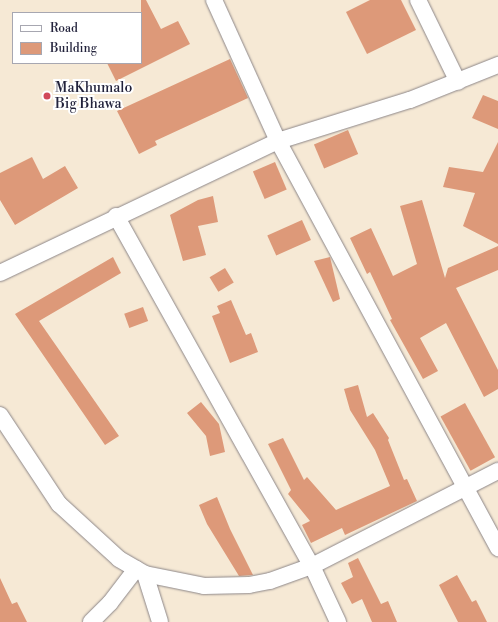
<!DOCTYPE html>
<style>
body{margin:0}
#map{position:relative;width:498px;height:622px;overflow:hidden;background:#f6e9d5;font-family:"Libre Bodoni",serif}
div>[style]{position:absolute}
.building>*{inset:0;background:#dd9979;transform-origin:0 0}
.roads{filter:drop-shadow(0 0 1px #8c8688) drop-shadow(0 0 1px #8c8688)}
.minor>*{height:16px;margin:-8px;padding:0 8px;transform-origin:8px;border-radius:8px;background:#fff}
.dots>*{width:11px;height:11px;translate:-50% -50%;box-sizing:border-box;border:2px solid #fff;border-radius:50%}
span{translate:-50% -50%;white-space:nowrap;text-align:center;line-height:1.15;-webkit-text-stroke:4px #fff;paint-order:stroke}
.poi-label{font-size:14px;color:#22223b}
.left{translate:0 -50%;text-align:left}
.legend{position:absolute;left:12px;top:12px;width:130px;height:52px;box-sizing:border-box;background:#fff;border:1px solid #a7a7b1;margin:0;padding:5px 7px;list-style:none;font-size:12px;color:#22223b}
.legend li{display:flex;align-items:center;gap:8px;height:20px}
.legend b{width:20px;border:1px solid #a7a7b1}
</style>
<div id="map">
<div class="building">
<div style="clip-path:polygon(141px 0,146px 0,161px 29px,178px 21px,190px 44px,116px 81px,107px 63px,141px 63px)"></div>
<div style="clip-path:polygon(370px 0,401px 0,416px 30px,367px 54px,346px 12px)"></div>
<div style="clip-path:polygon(230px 59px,248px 98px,155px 141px,157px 145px,139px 154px,117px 111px)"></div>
<div style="clip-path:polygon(483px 95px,498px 101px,498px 129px,472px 118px)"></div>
<div style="left:348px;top:130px;width:26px;height:37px;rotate:67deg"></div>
<div style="clip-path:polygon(498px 142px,498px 244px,463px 226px,475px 193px,443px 187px,449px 167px,483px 172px)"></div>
<div style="clip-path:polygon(32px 157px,43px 179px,65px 166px,78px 188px,15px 225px,0 200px,0 173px)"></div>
<div style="left:275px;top:162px;width:30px;height:24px;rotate:67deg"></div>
<div style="clip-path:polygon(213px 196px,218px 222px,198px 226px,206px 255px,183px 261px,170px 215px,198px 200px)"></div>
<div style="clip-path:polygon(422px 200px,445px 278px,448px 268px,498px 246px,498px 270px,456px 288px,498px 370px,498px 389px,484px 397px,446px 323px,420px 338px,438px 371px,423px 379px,390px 320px,392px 319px,370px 272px,367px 274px,350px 238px,371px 228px,393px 276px,417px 264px,400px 206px)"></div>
<div style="left:302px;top:220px;width:22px;height:38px;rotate:66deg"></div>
<div style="clip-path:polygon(113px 257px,121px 273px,39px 321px,119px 436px,105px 445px,15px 314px)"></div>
<div style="clip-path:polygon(330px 257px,340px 299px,333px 302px,314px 261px)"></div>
<div style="left:225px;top:268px;width:17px;height:18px;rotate:59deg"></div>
<div style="clip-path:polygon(231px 300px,246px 335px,251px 333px,258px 352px,230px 363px,212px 316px,220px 313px,217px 306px)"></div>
<div style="left:143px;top:307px;width:15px;height:20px;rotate:70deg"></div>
<div style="clip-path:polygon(358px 385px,367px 417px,373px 413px,389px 438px,388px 440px,404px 480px,407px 479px,417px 501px,345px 535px,342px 528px,311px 543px,302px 525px,310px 521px,288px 494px,291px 490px,268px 444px,283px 438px,304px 480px,307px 477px,336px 510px,390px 486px,375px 450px,350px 410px,344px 389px)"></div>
<div style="clip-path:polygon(201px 402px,219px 424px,225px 452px,210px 456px,206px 436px,187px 413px)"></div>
<div style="left:465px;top:403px;width:62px;height:28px;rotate:61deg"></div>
<div style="clip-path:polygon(217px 497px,230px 529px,253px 575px,239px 576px,207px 524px,199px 505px)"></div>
<div style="clip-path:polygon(358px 558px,381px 604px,388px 601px,397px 622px,372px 622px,362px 599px,352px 604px,341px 583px,353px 577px,348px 563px)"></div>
<div style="clip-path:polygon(457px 575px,472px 602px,476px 600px,487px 622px,458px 622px,439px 585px)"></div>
<div style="clip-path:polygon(0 578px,12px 604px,17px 602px,27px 622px,0 622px)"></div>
</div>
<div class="roads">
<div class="minor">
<div style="left:214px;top:0;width:155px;rotate:65.6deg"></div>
<div style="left:278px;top:141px;width:463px;rotate:61.6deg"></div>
<div style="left:418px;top:0;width:91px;rotate:64deg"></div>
<div style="left:116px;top:216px;width:401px;rotate:60.8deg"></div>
<div style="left:312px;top:566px;width:62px;rotate:65.1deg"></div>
<div style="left:0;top:273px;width:308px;rotate:-25.4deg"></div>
<div style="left:278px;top:141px;width:138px;rotate:-17.3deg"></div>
<div style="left:410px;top:100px;width:95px;rotate:-21.7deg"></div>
<div style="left:0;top:415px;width:107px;rotate:56.5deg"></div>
<div style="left:59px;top:504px;width:81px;rotate:42.5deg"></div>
<div style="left:119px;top:559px;width:30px;rotate:30deg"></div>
<div style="left:145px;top:574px;width:60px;rotate:11.5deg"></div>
<div style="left:204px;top:586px;width:45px;rotate:-1.3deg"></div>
<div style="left:249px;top:585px;width:21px;rotate:-11deg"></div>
<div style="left:270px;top:581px;width:45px;rotate:-19.7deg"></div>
<div style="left:312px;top:566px;width:209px;rotate:-27.1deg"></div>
<div style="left:145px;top:574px;width:50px;rotate:72.6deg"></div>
<div style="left:91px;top:622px;width:27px;rotate:-45deg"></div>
<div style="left:110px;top:603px;width:43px;rotate:-52.6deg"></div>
</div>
</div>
<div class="dots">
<div style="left:47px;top:96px;background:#d1495b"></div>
</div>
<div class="poi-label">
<span class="left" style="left:55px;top:96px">MaKhumalo<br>Big Bhawa</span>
</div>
<ul class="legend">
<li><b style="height:5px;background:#fff"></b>Road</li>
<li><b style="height:11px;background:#dd9979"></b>Building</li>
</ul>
</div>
